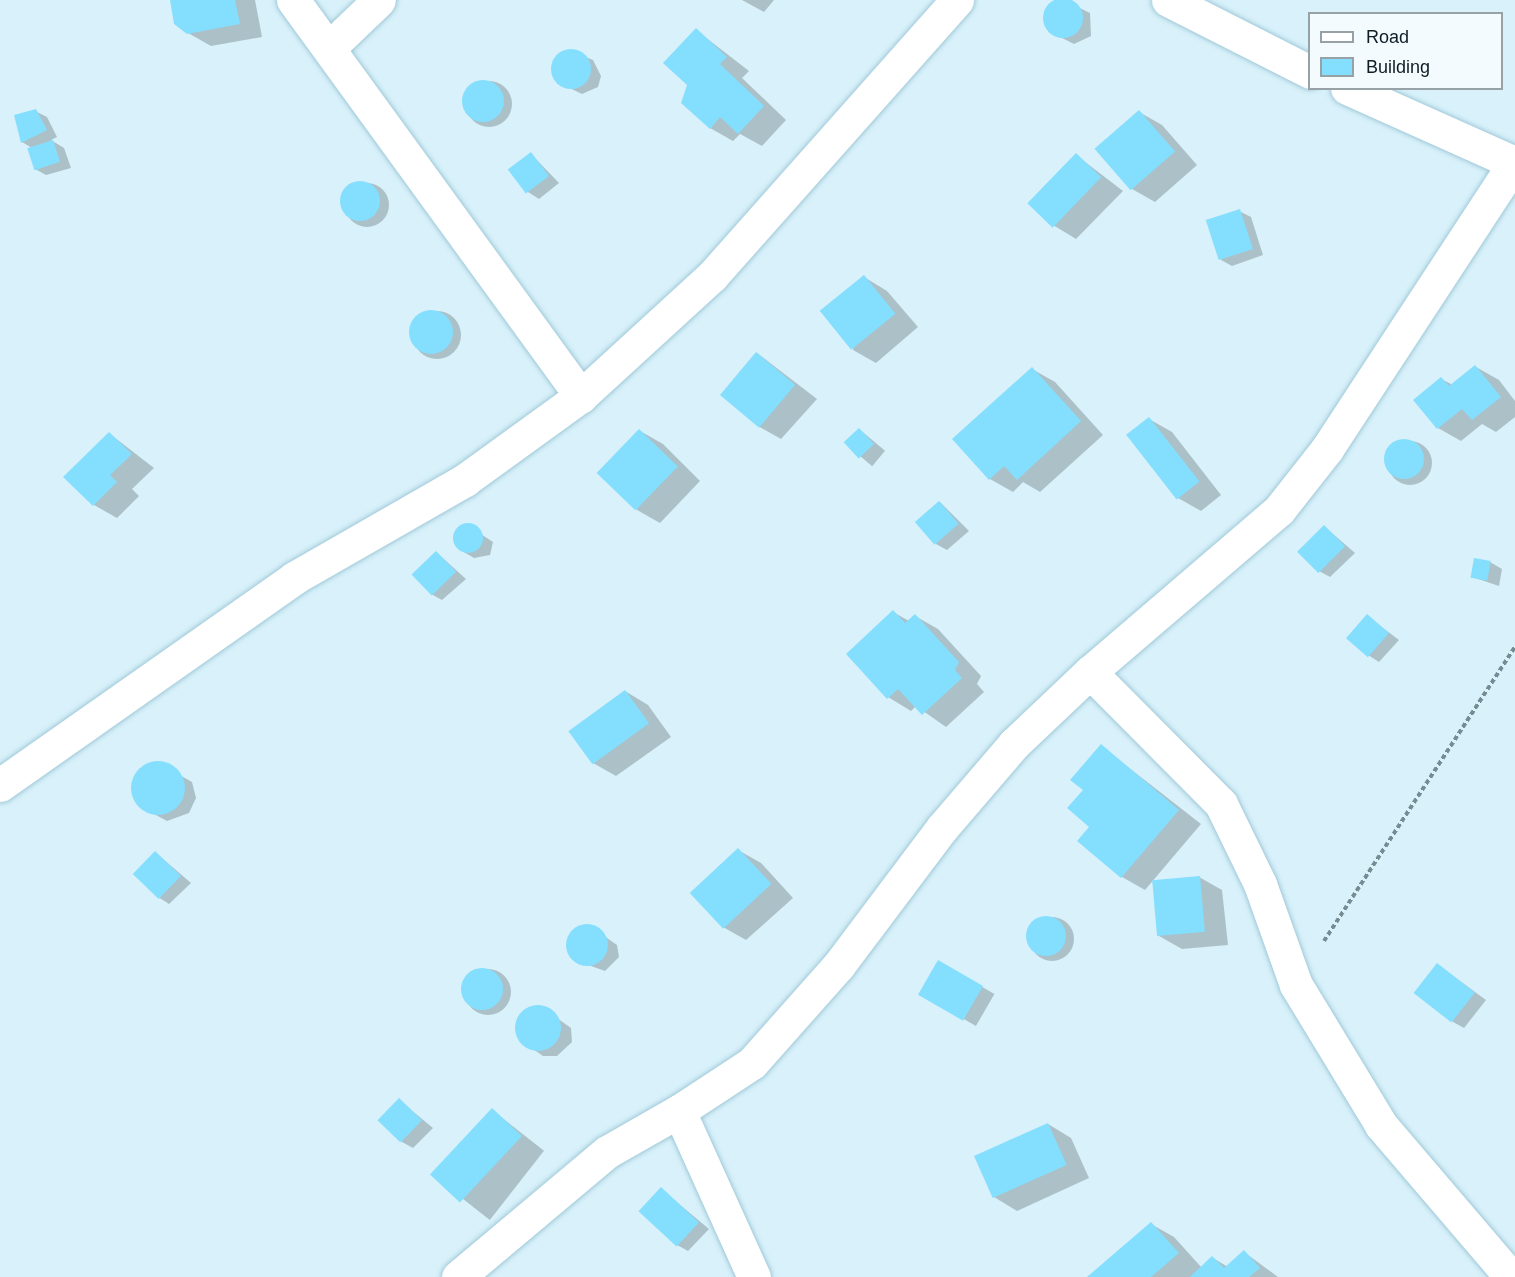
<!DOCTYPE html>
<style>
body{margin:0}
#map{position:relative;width:1515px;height:1277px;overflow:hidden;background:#d8f1fa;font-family:Helvetica,sans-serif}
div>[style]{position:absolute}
.shadow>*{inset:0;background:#0003;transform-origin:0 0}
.round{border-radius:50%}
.building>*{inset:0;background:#84defe;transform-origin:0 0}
.path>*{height:4px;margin-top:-2px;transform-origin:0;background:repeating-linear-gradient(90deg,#778b92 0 4.5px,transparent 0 7.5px)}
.roads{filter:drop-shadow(0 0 2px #a0c9d9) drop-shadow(0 0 2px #a0c9d9)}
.street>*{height:33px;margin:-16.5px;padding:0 16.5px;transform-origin:16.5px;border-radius:16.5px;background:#fff}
span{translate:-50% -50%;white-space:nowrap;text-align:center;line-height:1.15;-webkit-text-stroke:6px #f3fbfe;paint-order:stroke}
.legend{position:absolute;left:1308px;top:12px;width:195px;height:78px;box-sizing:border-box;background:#f3fbfe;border:2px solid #97a2a6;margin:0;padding:8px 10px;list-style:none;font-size:18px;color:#0e1d23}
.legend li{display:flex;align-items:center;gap:12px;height:30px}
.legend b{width:30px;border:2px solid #97a2a6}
</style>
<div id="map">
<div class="shadow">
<div style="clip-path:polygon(172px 0,255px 0,262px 37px,211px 46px,188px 33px)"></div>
<div style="clip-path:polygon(742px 0,774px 0,764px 12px)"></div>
<div style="clip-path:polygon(1063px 0,1090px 13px,1091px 36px,1074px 44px,1050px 32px,1044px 21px,1050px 4px)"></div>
<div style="clip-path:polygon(696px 30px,749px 71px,742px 78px,786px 120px,762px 146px,740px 134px,733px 141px,710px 128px)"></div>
<div style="clip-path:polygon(570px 51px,593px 60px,601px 76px,598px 87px,582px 94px,559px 83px,555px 60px)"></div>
<div class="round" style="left:466px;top:81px;width:46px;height:46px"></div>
<div style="clip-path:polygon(35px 111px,47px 117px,57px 137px,51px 140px,64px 148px,71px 168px,46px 175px,35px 169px,32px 148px,22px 142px)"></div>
<div style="clip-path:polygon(1139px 112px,1162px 125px,1197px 165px,1155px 202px,1132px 189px)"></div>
<div style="clip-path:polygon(531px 154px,559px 183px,539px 199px,528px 192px)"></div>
<div style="clip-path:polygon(1076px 155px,1123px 191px,1076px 239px,1053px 225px)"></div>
<div class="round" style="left:345px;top:183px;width:44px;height:44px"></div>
<div style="clip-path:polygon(1239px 211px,1251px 217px,1263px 255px,1232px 266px,1221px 260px)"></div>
<div style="clip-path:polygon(864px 277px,887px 291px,918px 327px,876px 363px,853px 350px)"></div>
<div class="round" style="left:413px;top:311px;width:48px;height:48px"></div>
<div style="clip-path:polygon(757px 353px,817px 399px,781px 439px,758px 426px)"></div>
<div style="clip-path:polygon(1476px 367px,1499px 380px,1515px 401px,1515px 417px,1496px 432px,1482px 424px,1461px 441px,1438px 428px,1415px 400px,1441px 379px,1453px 385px)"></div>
<div style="clip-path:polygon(1032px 369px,1055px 382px,1103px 435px,1040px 492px,1023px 482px,1013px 492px,990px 479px)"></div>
<div style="clip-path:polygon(1149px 419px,1172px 432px,1221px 495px,1201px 511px,1178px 498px)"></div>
<div style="left:859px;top:429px;width:34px;height:20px;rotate:40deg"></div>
<div style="clip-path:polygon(640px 431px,663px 444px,700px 481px,660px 523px,637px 510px)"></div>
<div style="clip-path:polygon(110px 434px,154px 468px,132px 489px,139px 496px,117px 518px,94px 505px)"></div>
<div class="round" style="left:1388px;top:441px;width:44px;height:44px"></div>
<div style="clip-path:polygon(940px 502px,969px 531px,947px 550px,936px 544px)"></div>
<div style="clip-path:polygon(467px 525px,493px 542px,490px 555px,474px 558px,462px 551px,454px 541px)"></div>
<div style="clip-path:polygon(1325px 527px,1355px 553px,1330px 577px,1319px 571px)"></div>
<div style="clip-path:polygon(436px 552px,466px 579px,442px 600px,431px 594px)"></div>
<div style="clip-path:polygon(1490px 562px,1502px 569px,1499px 586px,1472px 577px)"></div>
<div style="clip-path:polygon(893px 612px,909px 621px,915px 616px,938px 629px,981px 676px,977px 684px,984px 692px,946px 727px,916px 706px,911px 711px,888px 697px)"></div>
<div style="clip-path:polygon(1367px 616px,1399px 640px,1379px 662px,1368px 655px)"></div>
<div style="clip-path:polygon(625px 691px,648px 705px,671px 737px,616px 776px,593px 763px)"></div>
<div style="clip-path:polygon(1101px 746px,1201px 824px,1145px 890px,1122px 877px,1091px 826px,1085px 790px)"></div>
<div style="clip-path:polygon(158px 763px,192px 782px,196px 798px,189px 813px,167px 821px,141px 807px,133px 792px,142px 769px)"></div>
<div style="clip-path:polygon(738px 850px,761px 863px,793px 898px,746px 940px,723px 927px)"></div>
<div style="clip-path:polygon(156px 853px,191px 883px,169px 904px,158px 897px)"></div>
<div style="clip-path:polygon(1199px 877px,1222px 890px,1228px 945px,1182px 949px,1159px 936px)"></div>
<div class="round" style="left:1030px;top:917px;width:44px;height:44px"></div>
<div style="clip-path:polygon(590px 926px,617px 945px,619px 957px,605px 971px,574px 960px,568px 949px,578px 928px)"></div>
<div style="left:939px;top:962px;width:64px;height:37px;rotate:30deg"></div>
<div style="clip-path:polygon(1438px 965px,1486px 1000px,1464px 1028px,1453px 1022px)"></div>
<div class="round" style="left:465px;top:969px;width:46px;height:46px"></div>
<div style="clip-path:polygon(543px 1008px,571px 1028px,572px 1042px,557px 1056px,543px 1056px,520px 1040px,517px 1026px,523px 1014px)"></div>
<div style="clip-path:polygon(399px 1100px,433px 1128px,413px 1148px,402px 1142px)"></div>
<div style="left:492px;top:1110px;width:66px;height:88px;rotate:38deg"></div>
<div style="clip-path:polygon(1048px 1124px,1071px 1138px,1089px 1178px,1017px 1211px,994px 1197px)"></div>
<div style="clip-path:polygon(661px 1189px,709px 1229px,688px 1251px,677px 1245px)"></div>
<div style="clip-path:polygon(1151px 1224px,1174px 1237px,1202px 1268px,1213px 1258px,1228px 1267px,1244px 1252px,1278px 1277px,1089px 1277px)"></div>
</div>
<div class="building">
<div class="round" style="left:1043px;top:-2px;width:40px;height:40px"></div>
<div style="clip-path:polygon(170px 0,235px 0,240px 24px,187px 34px,174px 24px)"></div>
<div style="clip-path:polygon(696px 28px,727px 57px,720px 64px,764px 106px,738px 134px,720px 117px,710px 129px,681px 103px,687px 85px,663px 63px)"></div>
<div class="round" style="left:551px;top:49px;width:40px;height:40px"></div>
<div class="round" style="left:462px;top:80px;width:42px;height:42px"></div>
<div style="clip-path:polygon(36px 109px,47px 130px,21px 143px,14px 115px)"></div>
<div style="left:1139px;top:110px;width:55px;height:59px;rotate:49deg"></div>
<div style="left:53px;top:140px;width:23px;height:27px;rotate:72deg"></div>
<div style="left:531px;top:152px;width:30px;height:29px;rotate:53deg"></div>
<div style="left:1076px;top:153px;width:35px;height:70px;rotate:44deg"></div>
<div class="round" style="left:340px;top:181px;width:40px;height:40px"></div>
<div style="left:1240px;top:209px;width:42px;height:36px;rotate:72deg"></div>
<div style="left:864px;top:275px;width:50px;height:57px;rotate:51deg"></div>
<div class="round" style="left:409px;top:310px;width:44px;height:44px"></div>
<div style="left:756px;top:352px;width:51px;height:56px;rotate:40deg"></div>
<div style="clip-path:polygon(1475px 365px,1501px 397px,1472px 420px,1462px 409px,1437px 429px,1413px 400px,1441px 377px,1449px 386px)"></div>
<div style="clip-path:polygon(1032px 367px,1081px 421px,1017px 480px,1004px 466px,989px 480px,952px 439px)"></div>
<div style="left:1149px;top:417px;width:82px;height:29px;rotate:52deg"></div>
<div style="left:859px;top:428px;width:22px;height:21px;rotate:47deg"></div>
<div style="left:639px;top:429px;width:54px;height:61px;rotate:44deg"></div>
<div style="clip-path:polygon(109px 432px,132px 454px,110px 475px,117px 482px,93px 506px,63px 477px)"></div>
<div class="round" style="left:1384px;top:439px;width:40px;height:40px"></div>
<div style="left:939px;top:501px;width:30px;height:32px;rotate:49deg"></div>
<div class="round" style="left:453px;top:523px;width:30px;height:30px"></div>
<div style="left:1324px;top:525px;width:30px;height:38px;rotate:45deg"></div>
<div style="left:436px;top:551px;width:29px;height:34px;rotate:46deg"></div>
<div style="left:1474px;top:558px;width:17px;height:20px;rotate:10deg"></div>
<div style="clip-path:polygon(893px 610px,905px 623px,915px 614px,959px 662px,955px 670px,962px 678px,922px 715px,898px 689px,887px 699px,846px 654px)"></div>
<div style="left:1367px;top:614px;width:29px;height:32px;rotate:41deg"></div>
<div style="left:625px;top:690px;width:41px;height:70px;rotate:54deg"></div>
<div style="clip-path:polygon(1101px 744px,1179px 810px,1121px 878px,1077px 841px,1089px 827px,1067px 808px,1083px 790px,1070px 780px)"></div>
<div class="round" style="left:131px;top:761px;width:54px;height:54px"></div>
<div style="left:738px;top:848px;width:49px;height:66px;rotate:47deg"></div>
<div style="left:155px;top:851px;width:36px;height:32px;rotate:44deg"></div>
<div style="left:1200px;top:876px;width:56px;height:48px;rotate:85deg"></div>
<div class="round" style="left:1026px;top:916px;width:40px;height:40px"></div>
<div class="round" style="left:566px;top:924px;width:42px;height:42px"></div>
<div style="left:938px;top:960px;width:52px;height:40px;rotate:30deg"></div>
<div style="left:1437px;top:963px;width:48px;height:38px;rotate:38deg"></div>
<div class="round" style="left:461px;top:968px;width:42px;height:42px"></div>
<div class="round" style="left:515px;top:1005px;width:46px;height:46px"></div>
<div style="left:399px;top:1098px;width:32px;height:31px;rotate:44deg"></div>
<div style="left:492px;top:1108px;width:41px;height:91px;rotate:43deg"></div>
<div style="left:1048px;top:1123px;width:46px;height:81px;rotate:66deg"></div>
<div style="left:661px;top:1187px;width:52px;height:33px;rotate:43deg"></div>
<div style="clip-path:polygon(1151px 1222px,1179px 1253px,1151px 1277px,1087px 1277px)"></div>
<div style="clip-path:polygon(1244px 1250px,1260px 1268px,1249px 1277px,1190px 1277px,1212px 1256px,1224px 1268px)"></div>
</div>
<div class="path">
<div style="left:1324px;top:941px;width:351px;rotate:-57deg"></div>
</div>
<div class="roads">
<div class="street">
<div style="left:293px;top:0;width:490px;rotate:54deg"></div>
<div style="left:1168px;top:0;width:159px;rotate:26.9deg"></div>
<div style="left:329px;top:48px;width:69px;rotate:-43.8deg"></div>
<div style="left:1347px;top:88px;width:184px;rotate:24.1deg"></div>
<div style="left:1090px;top:672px;width:186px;rotate:45.2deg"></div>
<div style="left:1221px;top:804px;width:89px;rotate:64deg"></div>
<div style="left:1260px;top:884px;width:107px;rotate:70.4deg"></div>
<div style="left:1296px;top:985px;width:164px;rotate:58.7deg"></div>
<div style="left:1381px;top:1125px;width:200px;rotate:49.5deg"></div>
<div style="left:0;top:785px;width:360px;rotate:-35.1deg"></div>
<div style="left:294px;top:578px;width:197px;rotate:-29.8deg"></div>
<div style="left:465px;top:480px;width:143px;rotate:-35.9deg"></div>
<div style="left:581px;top:396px;width:178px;rotate:-42.5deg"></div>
<div style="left:712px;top:276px;width:369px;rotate:-48.4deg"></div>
<div style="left:679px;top:1111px;width:87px;rotate:-33.3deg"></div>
<div style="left:752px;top:1063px;width:131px;rotate:-48.4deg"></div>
<div style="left:839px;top:965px;width:171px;rotate:-53.1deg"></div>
<div style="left:942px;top:828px;width:111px;rotate:-49.4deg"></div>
<div style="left:1014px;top:744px;width:105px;rotate:-43.5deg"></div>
<div style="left:1090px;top:672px;width:249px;rotate:-40.6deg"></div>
<div style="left:1279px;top:510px;width:78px;rotate:-51.8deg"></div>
<div style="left:1327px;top:449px;width:342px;rotate:-56.8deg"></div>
<div style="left:458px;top:1277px;width:194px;rotate:-40deg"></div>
<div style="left:607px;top:1152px;width:83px;rotate:-29.7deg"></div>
<div style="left:679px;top:1111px;width:182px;rotate:65.7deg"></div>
</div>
</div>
<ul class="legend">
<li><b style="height:8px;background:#fff"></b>Road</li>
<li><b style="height:16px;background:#84defe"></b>Building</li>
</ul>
</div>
